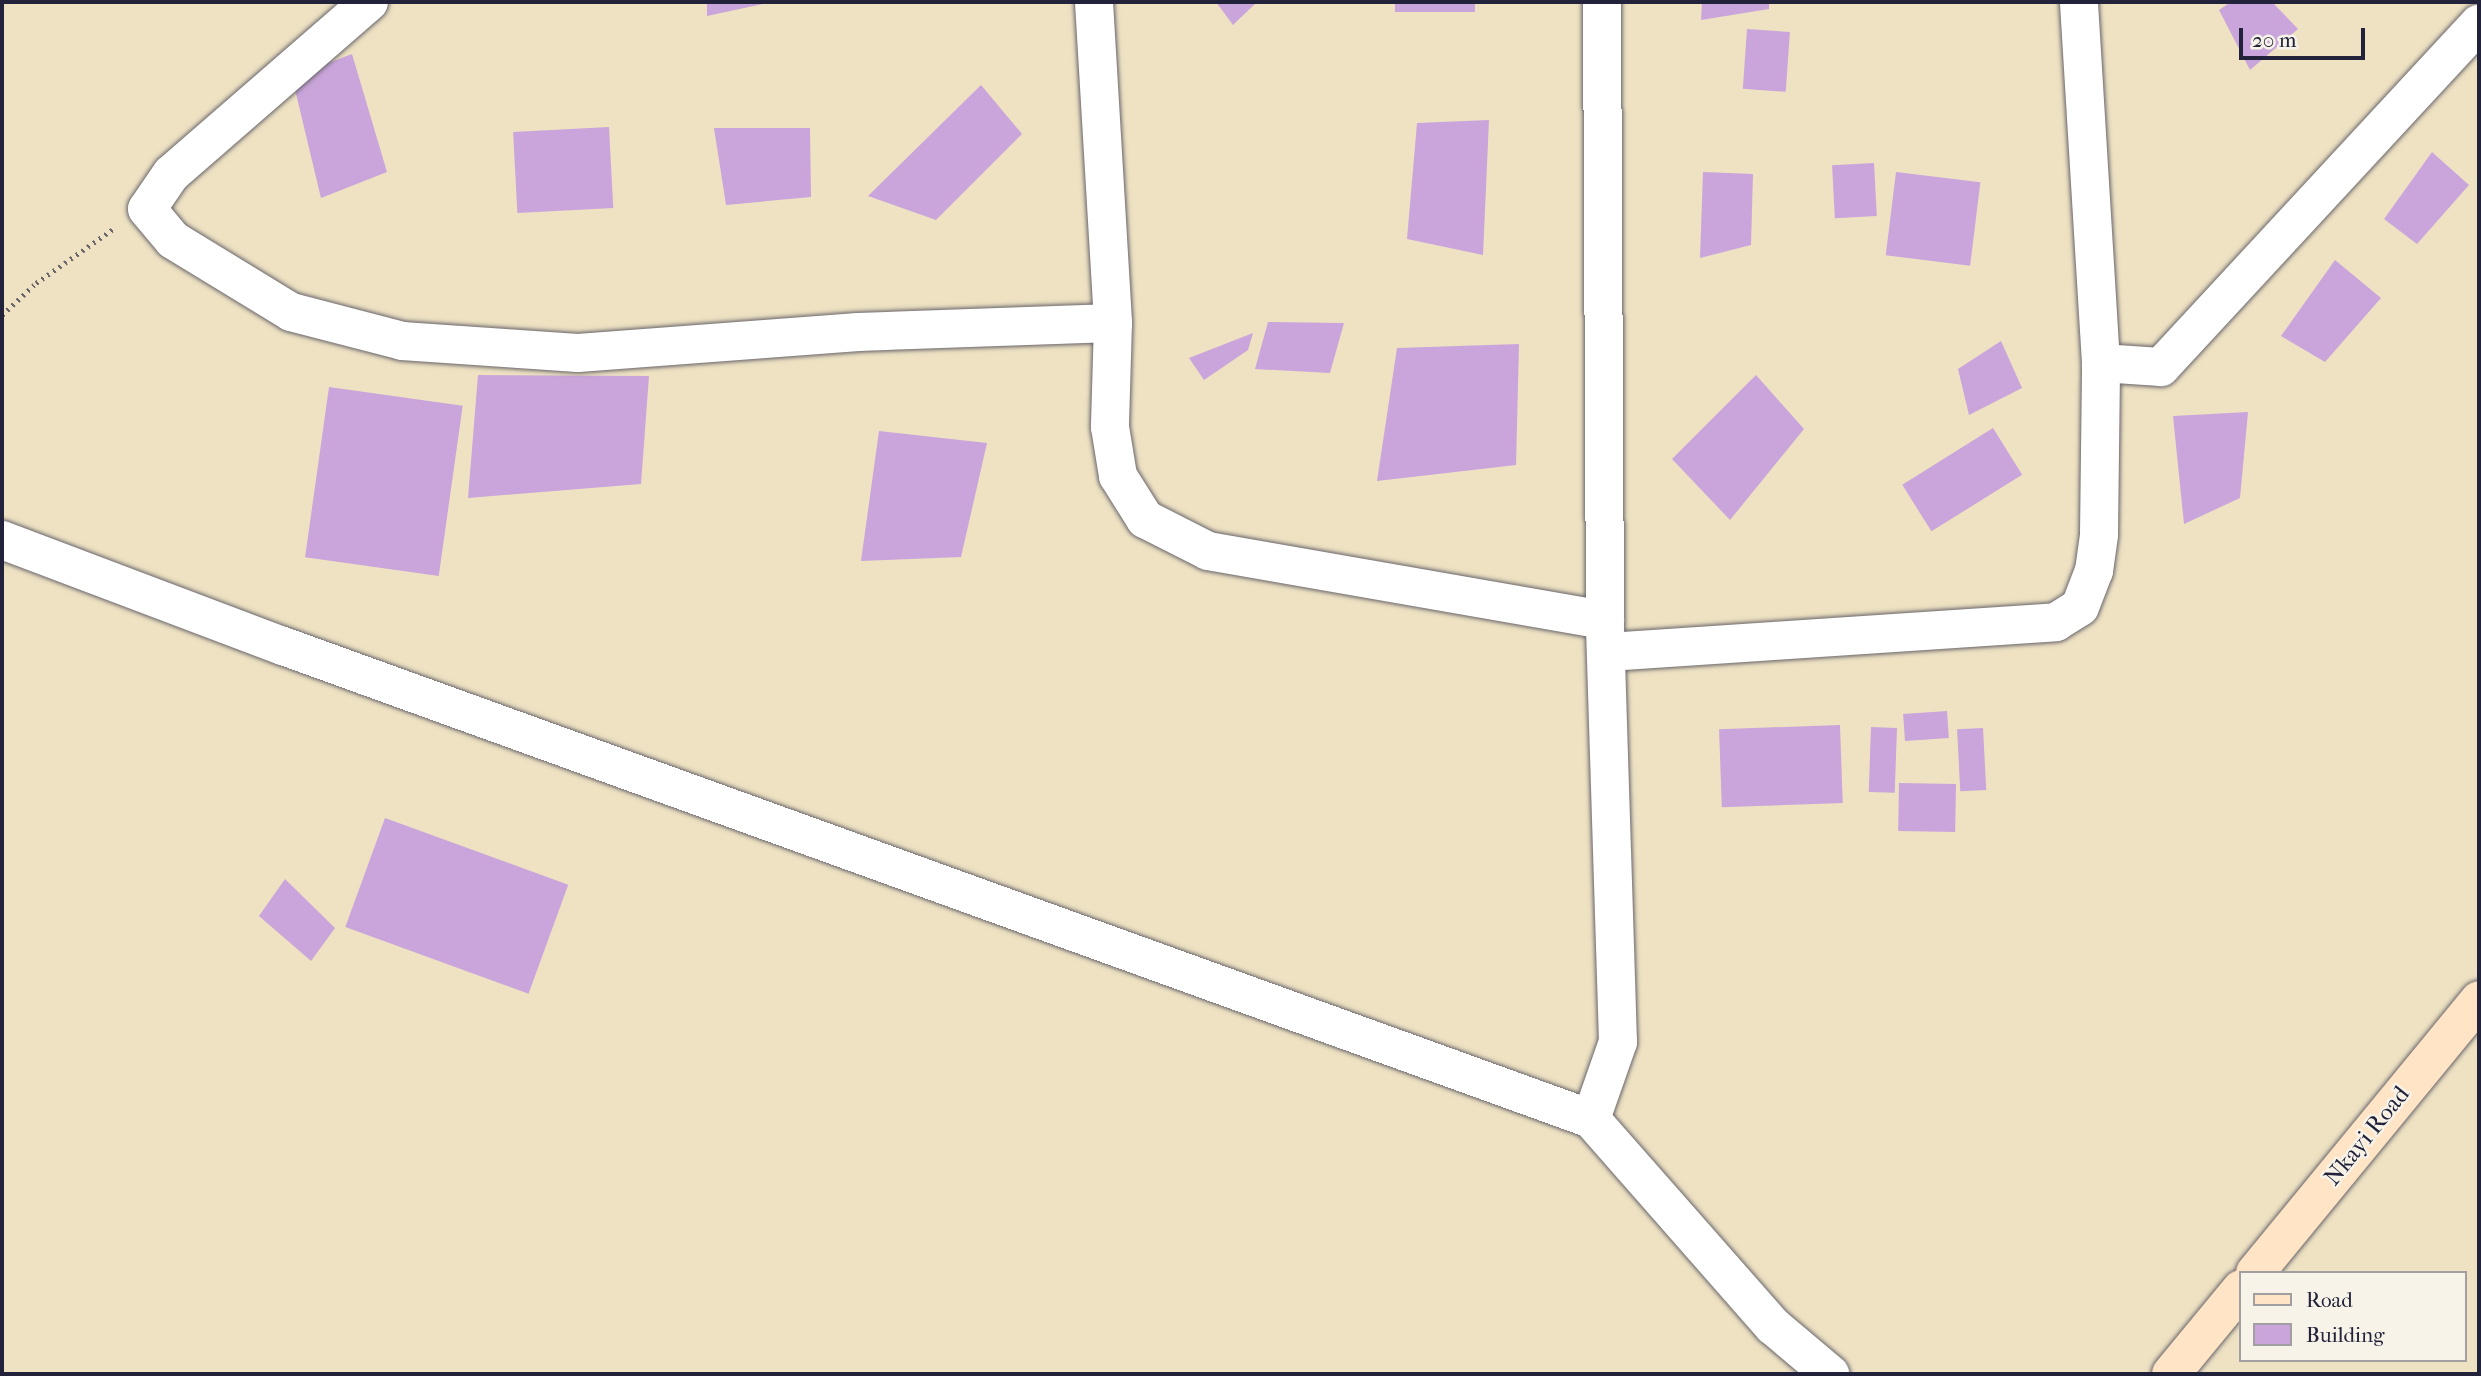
<!DOCTYPE html>
<style>
body{margin:0}
#map{position:relative;width:2481px;height:1376px;overflow:hidden;background:#eee2c3;font-family:"IM FELL French Canon",serif}
div>[style]{position:absolute}
.building>*{inset:0;background:#c9a5db;transform-origin:0 0}
.path>*{height:4.5px;margin-top:-2.25px;transform-origin:0;background:repeating-linear-gradient(90deg,#69656b 0 2px,transparent 0 7px)}
.roads{filter:drop-shadow(0 0 2px #69656b) drop-shadow(0 0 2px #69656b)}
.minor>*{height:38px;margin:-19px;padding:0 19px;transform-origin:19px;border-radius:19px;background:#fff}
.tertiary>*{height:38px;margin:-19px;padding:0 19px;transform-origin:19px;border-radius:19px;background:#fff}
.secondary>*{height:38px;margin:-19px;padding:0 19px;transform-origin:19px;border-radius:19px;background:#ffe4c6}
span{translate:-50% -50%;white-space:nowrap;text-align:center;line-height:1.15;-webkit-text-stroke:5px #f7f3e8;paint-order:stroke}
.street-label{font-size:24px;color:#22223b}
.frame{position:absolute;inset:0;border:4px solid #22223b;pointer-events:none}
.legend{position:absolute;left:2239px;top:1271px;width:228px;height:91px;box-sizing:border-box;background:#f7f3e8;border:2px solid #a29fa3;margin:0;padding:9px 12px;list-style:none;font-size:21px;color:#22223b}
.legend li{display:flex;align-items:center;gap:14px;height:35px}
.legend b{width:35px;border:2px solid #a29fa3}
.scale{position:absolute;left:2239px;top:28px;width:126px;height:32px;box-sizing:border-box;border:4px solid #22223b;border-top:0;padding-left:9px;font-size:21px;line-height:24px;white-space:nowrap;color:#22223b;-webkit-text-stroke:5px #f7f3e8;paint-order:stroke}
</style>
<div id="map">
<div class="building">
<div style="clip-path:polygon(707px 2px,767px 2px,767px 3px,707px 16px)"></div>
<div style="clip-path:polygon(1216px 2px,1257px 2px,1233px 25px)"></div>
<div style="left:1395px;top:2px;width:80px;height:10px"></div>
<div style="clip-path:polygon(1702px 2px,1769px 2px,1769px 9px,1701px 20px)"></div>
<div style="clip-path:polygon(2231px 2px,2272px 2px,2298px 29px,2250px 70px,2219px 10px)"></div>
<div style="left:1747px;top:29px;width:43px;height:60px;rotate:4deg"></div>
<div style="clip-path:polygon(352px 54px,387px 172px,321px 198px,292px 77px)"></div>
<div style="clip-path:polygon(981px 85px,1022px 134px,936px 220px,868px 196px)"></div>
<div style="clip-path:polygon(1489px 120px,1483px 255px,1407px 239px,1417px 123px)"></div>
<div style="left:609px;top:127px;width:81px;height:96px;rotate:87deg"></div>
<div style="clip-path:polygon(714px 128px,810px 128px,811px 197px,726px 205px)"></div>
<div style="clip-path:polygon(2432px 152px,2469px 185px,2417px 244px,2384px 219px)"></div>
<div style="left:1874px;top:163px;width:53px;height:42px;rotate:87deg"></div>
<div style="clip-path:polygon(1703px 172px,1753px 174px,1751px 245px,1700px 258px)"></div>
<div style="left:1896px;top:172px;width:85px;height:84px;rotate:7deg"></div>
<div style="clip-path:polygon(2335px 260px,2381px 298px,2325px 362px,2281px 336px)"></div>
<div style="clip-path:polygon(1268px 322px,1344px 323px,1330px 373px,1255px 369px)"></div>
<div style="clip-path:polygon(1253px 333px,1248px 350px,1204px 380px,1189px 358px)"></div>
<div style="clip-path:polygon(2001px 341px,2022px 388px,1969px 415px,1958px 369px)"></div>
<div style="clip-path:polygon(1519px 344px,1516px 465px,1377px 481px,1397px 348px)"></div>
<div style="clip-path:polygon(478px 375px,649px 376px,641px 484px,468px 498px)"></div>
<div style="clip-path:polygon(1756px 375px,1804px 429px,1730px 520px,1672px 459px)"></div>
<div style="left:329px;top:387px;width:135px;height:172px;rotate:8deg"></div>
<div style="clip-path:polygon(2248px 412px,2240px 498px,2184px 524px,2173px 416px)"></div>
<div style="left:1993px;top:428px;width:55px;height:107px;rotate:58deg"></div>
<div style="clip-path:polygon(879px 431px,987px 443px,961px 557px,861px 561px)"></div>
<div style="left:1947px;top:711px;width:27px;height:44px;rotate:86deg"></div>
<div style="left:1840px;top:725px;width:78px;height:121px;rotate:88deg"></div>
<div style="left:1871px;top:727px;width:26px;height:65px;rotate:2deg"></div>
<div style="left:1983px;top:728px;width:62px;height:26px;rotate:87deg"></div>
<div style="left:1899px;top:783px;width:57px;height:48px;rotate:1deg"></div>
<div style="left:385px;top:818px;width:195px;height:116px;rotate:20deg"></div>
<div style="clip-path:polygon(285px 879px,335px 928px,311px 961px,259px 916px)"></div>
</div>
<div class="path">
<div style="left:2px;top:315px;width:47px;rotate:-43.3deg"></div>
<div style="left:36px;top:283px;width:94px;rotate:-35deg"></div>
</div>
<div class="roads">
<div class="minor">
<div style="left:369px;top:2px;width:262px;rotate:139deg"></div>
<div style="left:171px;top:174px;width:42px;rotate:124.4deg"></div>
<div style="left:147px;top:209px;width:40px;rotate:50deg"></div>
<div style="left:173px;top:240px;width:138px;rotate:31.4deg"></div>
<div style="left:291px;top:312px;width:115px;rotate:14.6deg"></div>
<div style="left:402px;top:341px;width:176px;rotate:3.9deg"></div>
<div style="left:578px;top:353px;width:281px;rotate:-4.3deg"></div>
<div style="left:858px;top:332px;width:255px;rotate:-2deg"></div>
<div style="left:1094px;top:2px;width:322px;rotate:86.6deg"></div>
<div style="left:1113px;top:323px;width:104px;rotate:91.7deg"></div>
<div style="left:1110px;top:427px;width:50px;rotate:80.7deg"></div>
<div style="left:1118px;top:476px;width:51px;rotate:57.9deg"></div>
<div style="left:1145px;top:519px;width:71px;rotate:26.9deg"></div>
<div style="left:1208px;top:551px;width:403px;rotate:9.9deg"></div>
<div style="left:2101px;top:363px;width:60px;rotate:3.8deg"></div>
<div style="left:2161px;top:367px;width:468px;rotate:-47.2deg"></div>
<div style="left:1608px;top:652px;width:449px;rotate:-3.8deg"></div>
<div style="left:2056px;top:622px;width:28px;rotate:-32deg"></div>
<div style="left:2080px;top:607px;width:39px;rotate:-69deg"></div>
<div style="left:2094px;top:571px;width:37px;rotate:-82deg"></div>
<div style="left:2099px;top:534px;width:171px;rotate:-89.3deg"></div>
<div style="left:2101px;top:363px;width:362px;rotate:-93.5deg"></div>
<div style="left:1591px;top:1119px;width:82px;rotate:-70.7deg"></div>
<div style="left:1618px;top:1042px;width:422px;rotate:-91.8deg"></div>
<div style="left:1605px;top:620px;width:618px;rotate:-90.28deg"></div>
</div>
<div class="tertiary">
<div style="left:2px;top:540px;width:300px;rotate:20.7deg"></div>
<div style="left:283px;top:646px;width:1391px;rotate:19.88deg"></div>
<div style="left:1591px;top:1119px;width:276px;rotate:48.7deg"></div>
<div style="left:1773px;top:1326px;width:75px;rotate:40.1deg"></div>
</div>
<div class="secondary">
<div style="left:2255px;top:1273px;width:353px;rotate:-50.6deg"></div>
<div style="left:2171px;top:1374px;width:110px;rotate:-50.5deg"></div>
</div>
</div>
<div class="street-label">
<span style="left:2367px;top:1136px;rotate:-51deg">Nkayi Road</span>
</div>
<div class="frame"></div>
<ul class="legend">
<li><b style="height:9px;background:#ffe4c6"></b>Road</li>
<li><b style="height:19px;background:#c9a5db"></b>Building</li>
</ul>
<div class="scale">20 m</div>
</div>
